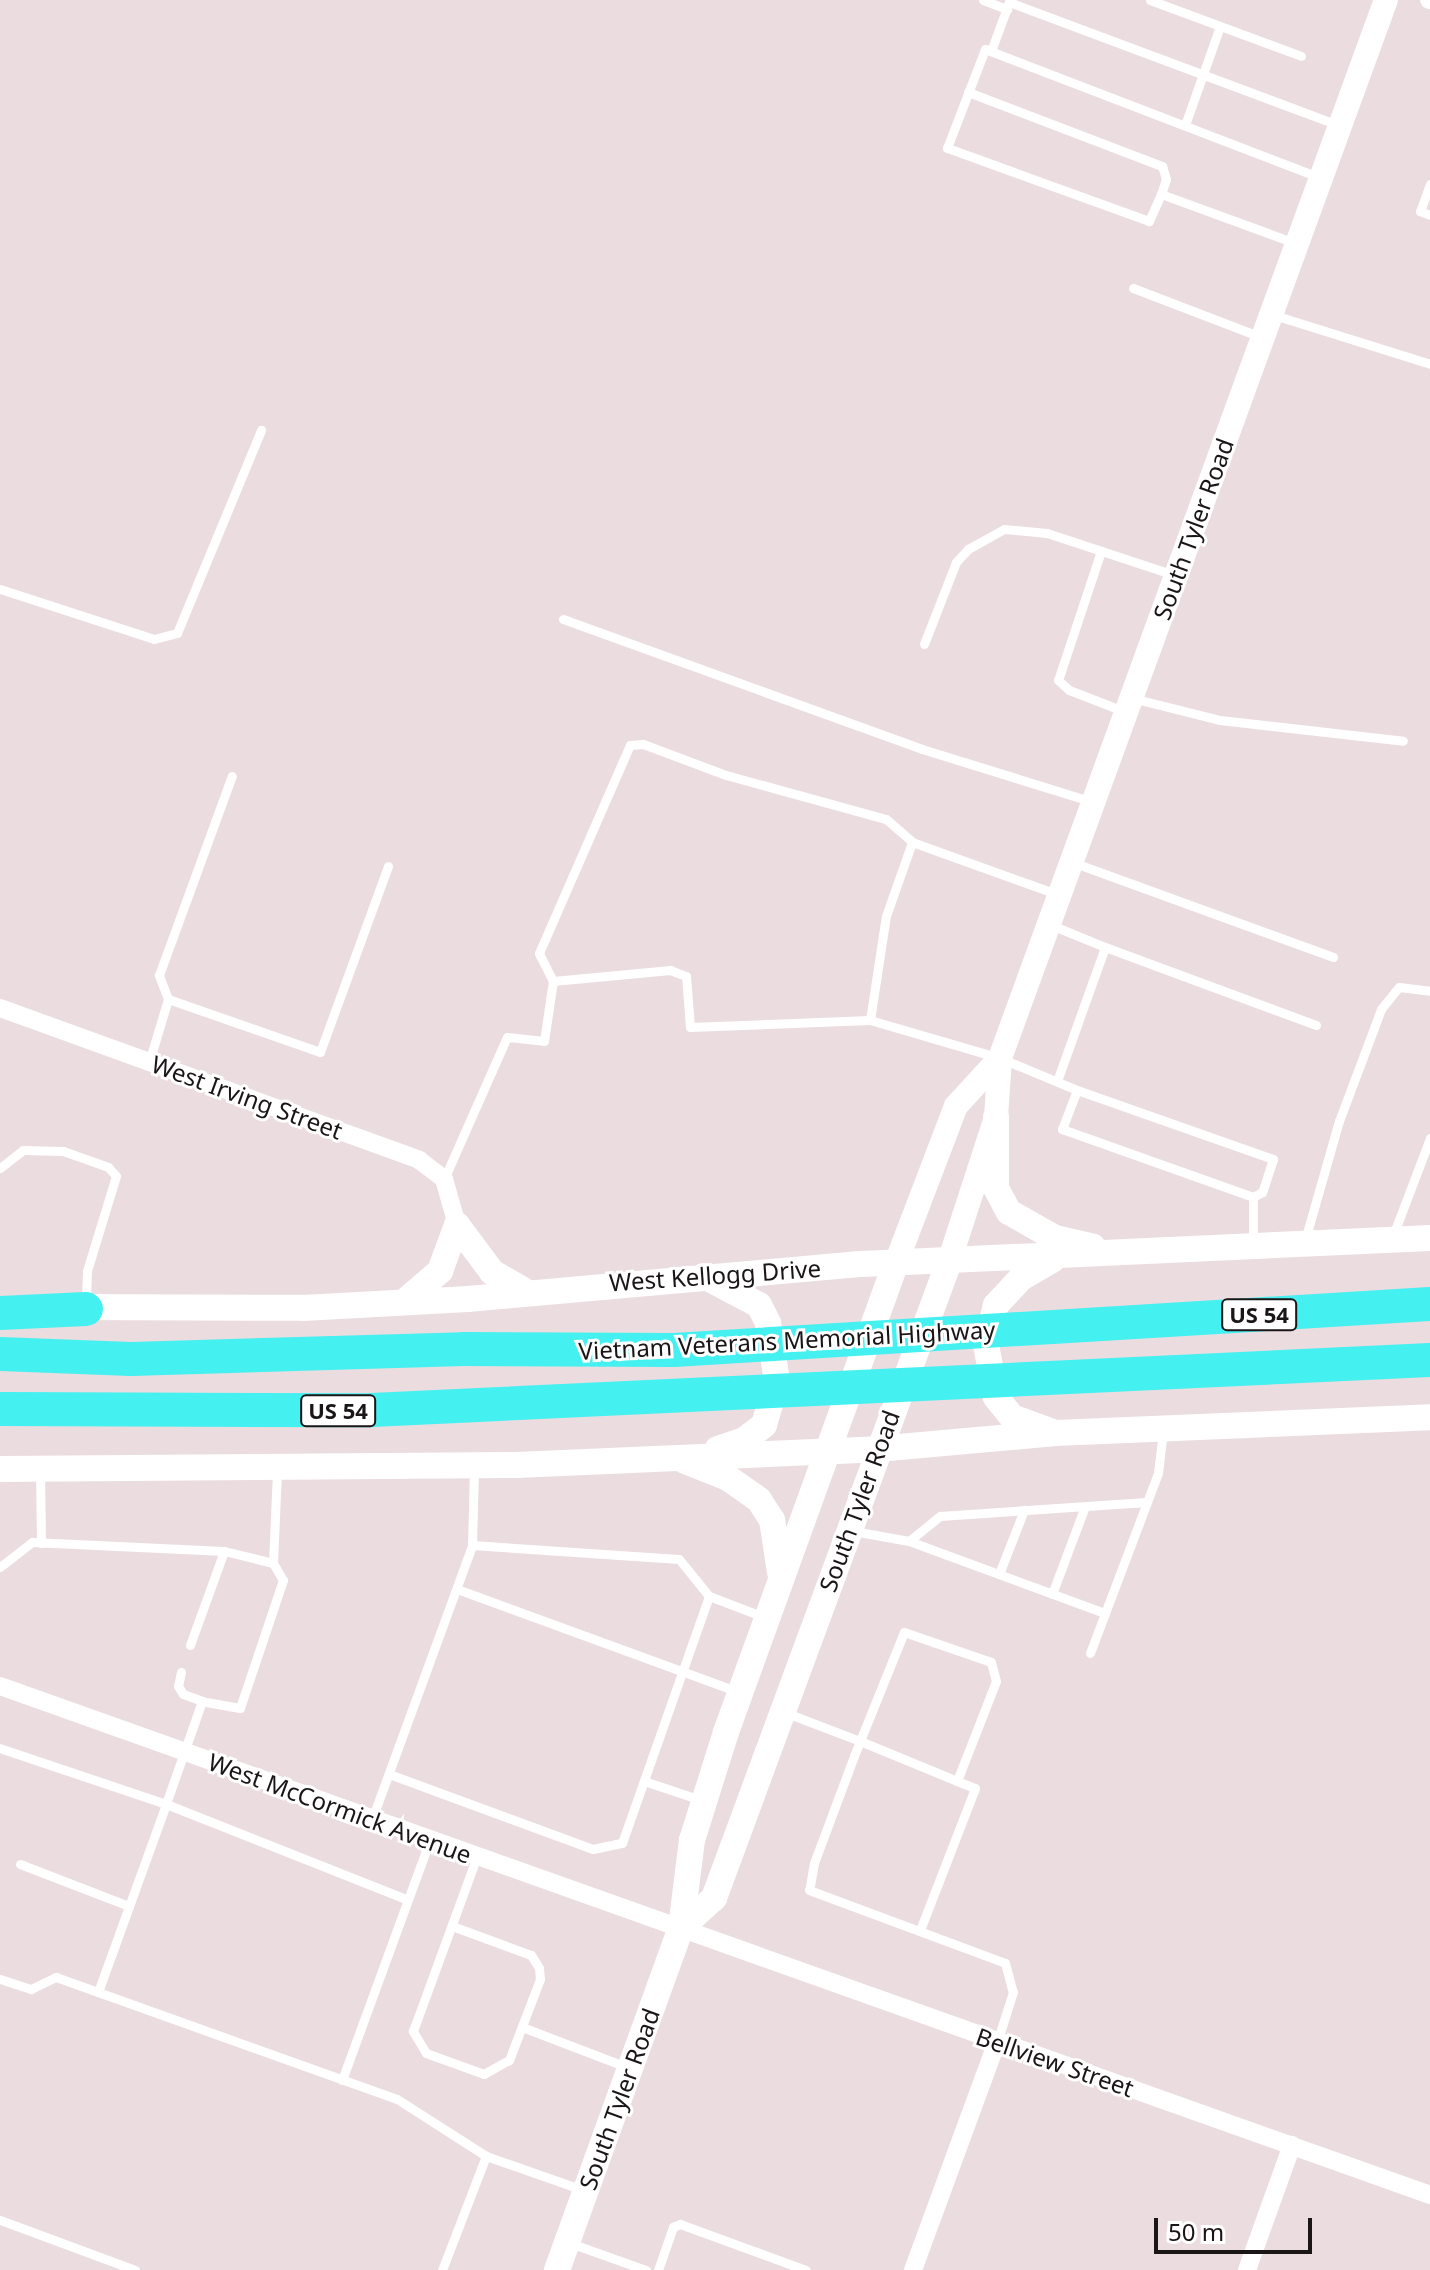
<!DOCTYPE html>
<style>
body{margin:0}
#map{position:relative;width:1430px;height:2270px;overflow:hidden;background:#ebdcdf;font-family:"Noto Sans",sans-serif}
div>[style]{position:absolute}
.service>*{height:9px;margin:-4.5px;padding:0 4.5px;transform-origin:4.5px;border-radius:4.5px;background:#fff}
.minor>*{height:18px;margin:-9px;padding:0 9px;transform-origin:9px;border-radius:9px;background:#fff}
.tertiary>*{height:24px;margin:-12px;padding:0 12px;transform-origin:12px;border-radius:12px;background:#fff}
.secondary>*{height:26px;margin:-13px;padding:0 13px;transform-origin:13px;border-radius:13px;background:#fff}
.motorway>*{height:34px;margin:-17px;padding:0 17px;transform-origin:17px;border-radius:17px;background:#44f0f0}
span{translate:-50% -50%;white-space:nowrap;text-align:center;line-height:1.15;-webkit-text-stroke:6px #fff;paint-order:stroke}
.shield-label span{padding:2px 6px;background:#fff;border:2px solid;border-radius:6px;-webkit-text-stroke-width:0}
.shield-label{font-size:22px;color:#1a1516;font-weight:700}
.street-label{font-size:24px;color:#1a1516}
.scale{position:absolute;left:1154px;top:2218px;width:158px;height:36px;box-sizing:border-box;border:4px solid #1a1516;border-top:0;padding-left:10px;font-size:24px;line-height:28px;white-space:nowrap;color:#1a1516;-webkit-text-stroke:6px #fff;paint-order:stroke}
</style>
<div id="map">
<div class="service">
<div style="left:983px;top:0;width:26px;rotate:21deg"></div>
<div style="left:1150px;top:0;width:161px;rotate:20.3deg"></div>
<div style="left:991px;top:51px;width:52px;rotate:-69.8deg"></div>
<div style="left:1009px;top:2px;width:353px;rotate:20.5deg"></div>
<div style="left:968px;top:92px;width:208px;rotate:20.9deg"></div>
<div style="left:1162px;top:166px;width:14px;rotate:73deg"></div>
<div style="left:1166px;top:179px;width:16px;rotate:108deg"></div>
<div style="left:1185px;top:125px;width:105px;rotate:-70.5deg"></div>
<div style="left:1430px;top:184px;width:29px;rotate:110deg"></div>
<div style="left:1420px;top:211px;width:11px;rotate:22deg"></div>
<div style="left:1295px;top:243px;width:143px;rotate:-159.9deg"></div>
<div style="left:1161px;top:194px;width:30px;rotate:114deg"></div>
<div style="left:1149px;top:221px;width:215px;rotate:-160.1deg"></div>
<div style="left:947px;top:148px;width:106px;rotate:-69deg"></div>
<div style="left:985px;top:49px;width:360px;rotate:21deg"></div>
<div style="left:1133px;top:288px;width:139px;rotate:21deg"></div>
<div style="left:1274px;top:315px;width:164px;rotate:17.4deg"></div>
<div style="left:1101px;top:551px;width:136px;rotate:108.4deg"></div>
<div style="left:1058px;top:680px;width:15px;rotate:42deg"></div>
<div style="left:1069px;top:690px;width:61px;rotate:21.1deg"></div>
<div style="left:0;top:589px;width:162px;rotate:18deg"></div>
<div style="left:154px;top:639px;width:24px;rotate:-15deg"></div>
<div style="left:177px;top:633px;width:220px;rotate:-67.5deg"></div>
<div style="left:563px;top:619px;width:382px;rotate:19.9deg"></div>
<div style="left:922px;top:749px;width:179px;rotate:17.2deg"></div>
<div style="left:924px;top:644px;width:88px;rotate:-68.7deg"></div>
<div style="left:956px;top:562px;width:18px;rotate:-47deg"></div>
<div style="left:968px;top:549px;width:41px;rotate:-29.1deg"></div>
<div style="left:1004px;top:529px;width:43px;rotate:5.3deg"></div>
<div style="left:1047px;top:533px;width:134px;rotate:18.3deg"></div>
<div style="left:1132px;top:698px;width:91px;rotate:14deg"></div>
<div style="left:1220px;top:720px;width:184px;rotate:6.5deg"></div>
<div style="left:1072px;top:862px;width:278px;rotate:20deg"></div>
<div style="left:1051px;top:925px;width:58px;rotate:22.2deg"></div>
<div style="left:1105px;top:947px;width:142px;rotate:109.7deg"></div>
<div style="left:1105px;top:947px;width:225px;rotate:20.3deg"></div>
<div style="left:553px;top:981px;width:31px;rotate:-117deg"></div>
<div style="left:539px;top:953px;width:227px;rotate:-66.4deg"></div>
<div style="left:630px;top:745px;width:13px;rotate:-4deg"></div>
<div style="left:643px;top:744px;width:89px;rotate:20.5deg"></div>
<div style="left:726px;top:775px;width:166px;rotate:15.4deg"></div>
<div style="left:886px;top:819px;width:35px;rotate:41deg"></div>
<div style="left:168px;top:999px;width:161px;rotate:19.2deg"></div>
<div style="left:320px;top:1052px;width:198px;rotate:-69.9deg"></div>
<div style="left:870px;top:1020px;width:105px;rotate:-81.3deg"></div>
<div style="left:886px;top:916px;width:78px;rotate:-70.6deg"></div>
<div style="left:912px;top:842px;width:156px;rotate:19.8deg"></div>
<div style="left:149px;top:1062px;width:66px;rotate:-73.2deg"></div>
<div style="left:168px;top:999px;width:26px;rotate:-111deg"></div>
<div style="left:159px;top:975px;width:212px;rotate:-69.9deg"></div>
<div style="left:1077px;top:1090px;width:208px;rotate:19.4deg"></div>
<div style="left:1273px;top:1159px;width:35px;rotate:108deg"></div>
<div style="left:1262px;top:1192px;width:10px;rotate:151deg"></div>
<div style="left:0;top:1168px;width:29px;rotate:-38deg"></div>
<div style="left:23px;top:1150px;width:40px;rotate:1.4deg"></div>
<div style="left:63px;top:1151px;width:48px;rotate:19.6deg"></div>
<div style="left:108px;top:1167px;width:12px;rotate:48deg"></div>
<div style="left:116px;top:1176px;width:99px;rotate:107deg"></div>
<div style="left:87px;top:1271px;width:31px;rotate:92deg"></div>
<div style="left:444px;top:1179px;width:155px;rotate:-66.1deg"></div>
<div style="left:507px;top:1037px;width:37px;rotate:6deg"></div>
<div style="left:544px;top:1041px;width:61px;rotate:-81.5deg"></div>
<div style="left:553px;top:981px;width:118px;rotate:-5.4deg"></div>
<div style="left:670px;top:970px;width:17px;rotate:21deg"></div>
<div style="left:686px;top:976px;width:51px;rotate:85.5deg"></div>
<div style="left:690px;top:1027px;width:180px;rotate:-2.2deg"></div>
<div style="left:870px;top:1020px;width:135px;rotate:16.3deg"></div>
<div style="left:1000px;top:1058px;width:83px;rotate:22.6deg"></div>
<div style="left:1077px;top:1090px;width:42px;rotate:111deg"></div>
<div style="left:1062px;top:1129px;width:203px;rotate:19.6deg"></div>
<div style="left:1253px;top:1197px;width:47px;rotate:90deg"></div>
<div style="left:1392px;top:1238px;width:107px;rotate:-69.2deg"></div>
<div style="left:1305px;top:1240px;width:124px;rotate:-74.1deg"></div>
<div style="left:1339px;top:1121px;width:120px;rotate:-69.4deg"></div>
<div style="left:1381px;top:1009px;width:28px;rotate:-51deg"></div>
<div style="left:1399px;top:987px;width:31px;rotate:7deg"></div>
<div style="left:40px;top:1470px;width:73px;rotate:89.2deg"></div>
<div style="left:853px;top:1531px;width:57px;rotate:10.1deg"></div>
<div style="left:909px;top:1541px;width:40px;rotate:-39deg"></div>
<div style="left:940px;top:1516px;width:207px;rotate:-3.9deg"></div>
<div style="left:909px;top:1541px;width:209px;rotate:20.2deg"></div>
<div style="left:472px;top:1545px;width:207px;rotate:3.9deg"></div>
<div style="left:679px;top:1559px;width:48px;rotate:51deg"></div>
<div style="left:273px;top:1563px;width:93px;rotate:-87.5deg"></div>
<div style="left:0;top:1567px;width:41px;rotate:-38deg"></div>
<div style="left:32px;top:1542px;width:192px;rotate:2.7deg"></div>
<div style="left:224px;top:1551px;width:50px;rotate:13.8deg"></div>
<div style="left:273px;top:1563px;width:20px;rotate:60deg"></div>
<div style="left:283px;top:1580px;width:135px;rotate:108.6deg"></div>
<div style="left:240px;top:1708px;width:39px;rotate:-170deg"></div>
<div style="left:202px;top:1701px;width:109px;rotate:109.3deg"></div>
<div style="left:166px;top:1804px;width:175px;rotate:-161.4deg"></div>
<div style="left:999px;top:1574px;width:69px;rotate:-68.7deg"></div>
<div style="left:457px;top:1589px;width:300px;rotate:20.1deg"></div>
<div style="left:1052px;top:1594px;width:94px;rotate:-69.4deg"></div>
<div style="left:190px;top:1645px;width:100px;rotate:-70.1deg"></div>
<div style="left:1090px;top:1653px;width:192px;rotate:-69.3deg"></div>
<div style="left:1158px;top:1473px;width:42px;rotate:-83.2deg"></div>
<div style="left:181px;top:1672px;width:14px;rotate:102deg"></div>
<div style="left:178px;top:1686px;width:9px;rotate:58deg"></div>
<div style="left:183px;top:1694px;width:20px;rotate:20deg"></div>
<div style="left:784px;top:1712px;width:81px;rotate:20.9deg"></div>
<div style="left:860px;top:1741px;width:105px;rotate:22.4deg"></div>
<div style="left:957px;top:1781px;width:107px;rotate:-68.7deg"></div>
<div style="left:996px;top:1681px;width:20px;rotate:-105deg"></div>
<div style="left:991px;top:1662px;width:92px;rotate:-161deg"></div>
<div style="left:904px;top:1632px;width:118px;rotate:112deg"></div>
<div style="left:860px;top:1741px;width:16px;rotate:112deg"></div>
<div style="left:854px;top:1756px;width:114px;rotate:110.5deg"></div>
<div style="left:814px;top:1863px;width:27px;rotate:100deg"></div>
<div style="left:809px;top:1890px;width:209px;rotate:20.4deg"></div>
<div style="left:1005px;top:1963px;width:30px;rotate:75deg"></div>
<div style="left:1013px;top:1992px;width:52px;rotate:107.7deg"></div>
<div style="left:389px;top:1774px;width:217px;rotate:20.2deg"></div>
<div style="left:593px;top:1849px;width:30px;rotate:-12deg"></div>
<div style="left:622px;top:1843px;width:262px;rotate:-70.6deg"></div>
<div style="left:709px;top:1596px;width:59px;rotate:20.9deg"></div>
<div style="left:644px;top:1781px;width:60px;rotate:18.4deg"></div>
<div style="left:372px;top:1819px;width:292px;rotate:-69.9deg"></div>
<div style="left:472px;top:1545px;width:76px;rotate:-88.5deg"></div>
<div style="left:20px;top:1864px;width:117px;rotate:21.1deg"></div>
<div style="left:452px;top:1926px;width:84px;rotate:20.2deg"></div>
<div style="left:531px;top:1955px;width:15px;rotate:58deg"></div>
<div style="left:539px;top:1968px;width:11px;rotate:85deg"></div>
<div style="left:540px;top:1979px;width:87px;rotate:110.9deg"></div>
<div style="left:509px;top:2060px;width:29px;rotate:151deg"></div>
<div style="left:484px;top:2074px;width:62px;rotate:-160.1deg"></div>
<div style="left:426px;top:2053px;width:26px;rotate:-121deg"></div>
<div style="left:413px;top:2031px;width:186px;rotate:-69.9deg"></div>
<div style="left:920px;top:1930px;width:152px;rotate:-68.8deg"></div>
<div style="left:975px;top:1788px;width:19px;rotate:-159deg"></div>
<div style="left:0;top:1979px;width:33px;rotate:18deg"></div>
<div style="left:31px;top:1989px;width:28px;rotate:-26deg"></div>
<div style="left:56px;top:1977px;width:362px;rotate:19.7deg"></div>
<div style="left:397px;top:2099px;width:106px;rotate:32.6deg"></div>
<div style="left:98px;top:1992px;width:200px;rotate:-70.1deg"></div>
<div style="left:166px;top:1804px;width:260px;rotate:21.6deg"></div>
<div style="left:522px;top:2027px;width:112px;rotate:20.9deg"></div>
<div style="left:342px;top:2080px;width:256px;rotate:-69.9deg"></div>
<div style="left:0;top:2220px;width:144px;rotate:20.3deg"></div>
<div style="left:570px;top:2243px;width:81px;rotate:19.6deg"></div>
<div style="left:442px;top:2270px;width:122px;rotate:-68.9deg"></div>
<div style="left:486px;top:2156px;width:103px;rotate:19.3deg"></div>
<div style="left:658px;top:2270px;width:46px;rotate:-70.8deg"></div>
<div style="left:673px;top:2227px;width:8px;rotate:-23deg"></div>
<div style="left:680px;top:2224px;width:134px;rotate:20.1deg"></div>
</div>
<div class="minor">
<div style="left:1429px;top:0;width:1px"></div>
<div style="left:0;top:1008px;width:446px;rotate:19.9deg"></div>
<div style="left:419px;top:1160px;width:31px;rotate:37deg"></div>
<div style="left:444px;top:1179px;width:48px;rotate:74.2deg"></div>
<div style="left:0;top:1686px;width:1518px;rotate:19.59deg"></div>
<div style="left:913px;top:2270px;width:243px;rotate:-69.8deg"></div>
<div style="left:1247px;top:2270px;width:133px;rotate:-70.2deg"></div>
</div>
<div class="tertiary">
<div style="left:949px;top:1262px;width:152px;rotate:-72deg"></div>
<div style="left:996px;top:1117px;width:59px;rotate:-86.1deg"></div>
<div style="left:1000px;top:1058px;width:1126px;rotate:-69.96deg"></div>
<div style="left:896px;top:1263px;width:168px;rotate:-69.1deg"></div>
<div style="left:956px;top:1106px;width:65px;rotate:-47.5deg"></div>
</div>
<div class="secondary">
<div style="left:996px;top:1117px;width:71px;rotate:90deg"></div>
<div style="left:996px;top:1188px;width:27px;rotate:62deg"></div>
<div style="left:1009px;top:1212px;width:53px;rotate:29.5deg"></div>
<div style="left:1055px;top:1238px;width:39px;rotate:13deg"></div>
<div style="left:457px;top:1225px;width:59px;rotate:53.3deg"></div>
<div style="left:492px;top:1272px;width:38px;rotate:30deg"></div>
<div style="left:704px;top:1276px;width:62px;rotate:27.8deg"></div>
<div style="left:759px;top:1305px;width:20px;rotate:63deg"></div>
<div style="left:768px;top:1323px;width:59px;rotate:81.2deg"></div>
<div style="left:777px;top:1381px;width:46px;rotate:106.5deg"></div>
<div style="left:764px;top:1425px;width:25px;rotate:143deg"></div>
<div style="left:744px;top:1440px;width:28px;rotate:161deg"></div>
<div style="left:404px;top:1302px;width:48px;rotate:-40.7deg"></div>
<div style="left:440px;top:1271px;width:49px;rotate:-69.7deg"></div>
<div style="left:67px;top:1307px;width:236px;rotate:0.2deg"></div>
<div style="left:303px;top:1308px;width:165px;rotate:-3.1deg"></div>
<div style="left:468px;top:1299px;width:396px;rotate:-5.1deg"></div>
<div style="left:862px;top:1264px;width:569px;rotate:-2.62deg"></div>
<div style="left:1050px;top:1431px;width:40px;rotate:-159.8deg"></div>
<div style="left:1012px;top:1417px;width:26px;rotate:-129deg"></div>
<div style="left:996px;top:1397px;width:53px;rotate:-100.9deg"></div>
<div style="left:986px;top:1345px;width:41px;rotate:-76deg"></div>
<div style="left:996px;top:1305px;width:37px;rotate:-47deg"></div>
<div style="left:1021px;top:1278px;width:36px;rotate:-30deg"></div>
<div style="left:685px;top:1461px;width:46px;rotate:21.6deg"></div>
<div style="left:728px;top:1478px;width:38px;rotate:35deg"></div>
<div style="left:759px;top:1500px;width:24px;rotate:57deg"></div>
<div style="left:772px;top:1520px;width:53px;rotate:81.3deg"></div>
<div style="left:0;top:1469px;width:516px;rotate:-0.44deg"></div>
<div style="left:516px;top:1465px;width:361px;rotate:-2.5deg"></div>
<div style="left:877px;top:1449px;width:179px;rotate:-5.1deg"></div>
<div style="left:1055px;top:1433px;width:375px;rotate:-2.4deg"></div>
<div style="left:681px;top:1928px;width:45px;rotate:-42.3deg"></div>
<div style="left:714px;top:1898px;width:678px;rotate:-69.72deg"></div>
<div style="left:557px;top:2270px;width:364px;rotate:-70.1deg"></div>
<div style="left:681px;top:1928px;width:89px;rotate:-82.9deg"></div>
<div style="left:692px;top:1840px;width:113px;rotate:-72.5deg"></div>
<div style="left:726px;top:1732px;width:499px;rotate:-70.1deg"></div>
</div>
<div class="motorway">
<div style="left:0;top:1313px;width:86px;rotate:-2.7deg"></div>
<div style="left:0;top:1354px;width:131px;rotate:2.2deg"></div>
<div style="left:131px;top:1359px;width:333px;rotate:-1.7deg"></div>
<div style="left:464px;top:1349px;width:210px;rotate:0.3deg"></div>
<div style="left:674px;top:1350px;width:757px;rotate:-3.48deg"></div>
<div style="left:0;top:1409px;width:372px;rotate:0.2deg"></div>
<div style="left:372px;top:1410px;width:1059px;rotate:-2.71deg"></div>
</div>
<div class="shield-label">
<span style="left:1259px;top:1315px">US 54</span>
<span style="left:338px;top:1411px">US 54</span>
</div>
<div class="street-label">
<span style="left:1193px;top:529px;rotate:-70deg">South Tyler Road</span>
<span style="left:247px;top:1097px;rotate:20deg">West Irving Street</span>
<span style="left:715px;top:1275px;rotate:-4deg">West Kellogg Drive</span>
<span style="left:787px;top:1340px;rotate:-3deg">Vietnam Veterans Memorial Highway</span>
<span style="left:859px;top:1501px;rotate:-70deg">South Tyler Road</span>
<span style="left:340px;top:1808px;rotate:20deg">West McCormick Avenue</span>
<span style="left:1055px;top:2062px;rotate:19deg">Bellview Street</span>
<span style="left:619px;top:2099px;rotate:-70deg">South Tyler Road</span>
</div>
<div class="scale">50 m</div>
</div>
